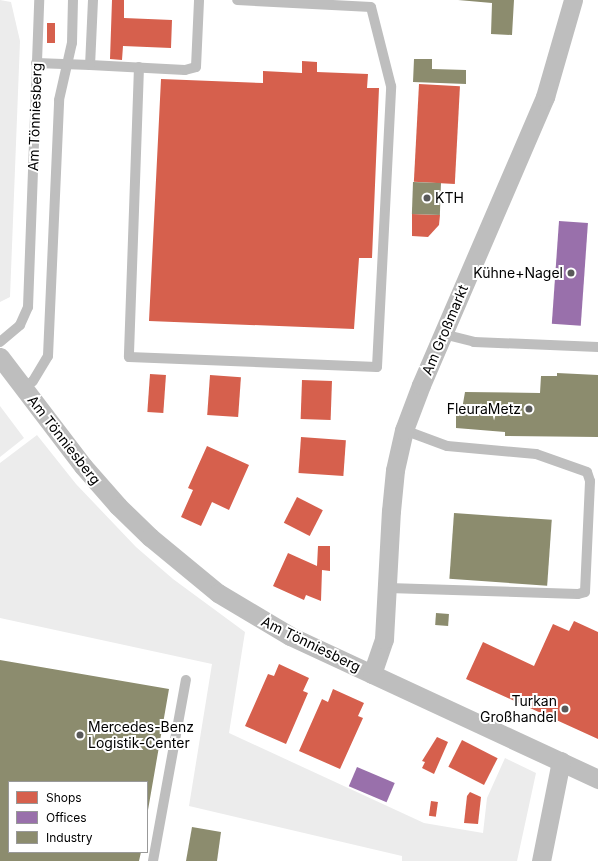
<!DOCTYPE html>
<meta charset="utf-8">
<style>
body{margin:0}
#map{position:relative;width:598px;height:861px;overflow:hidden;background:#fff;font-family:Inter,sans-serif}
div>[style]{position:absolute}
.green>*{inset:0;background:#ececec}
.shops>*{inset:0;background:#d6604d;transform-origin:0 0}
.offices>*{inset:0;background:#9970ab;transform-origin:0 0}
.industry>*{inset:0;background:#8c8c6e;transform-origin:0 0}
.lane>*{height:10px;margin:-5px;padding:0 5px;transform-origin:5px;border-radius:5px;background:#bebebe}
.street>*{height:19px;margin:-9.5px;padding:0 9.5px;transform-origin:9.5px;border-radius:9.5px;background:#bebebe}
.dots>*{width:11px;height:11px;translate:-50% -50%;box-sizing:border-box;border:2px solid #fff;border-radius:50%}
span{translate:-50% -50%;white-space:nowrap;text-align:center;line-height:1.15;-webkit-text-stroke:4px #fff;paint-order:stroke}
.street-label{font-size:14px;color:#000}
.poi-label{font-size:14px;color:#000}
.left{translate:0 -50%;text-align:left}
.right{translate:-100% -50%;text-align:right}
.legend{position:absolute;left:8px;top:781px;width:140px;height:72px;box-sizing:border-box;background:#fff;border:1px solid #999;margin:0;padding:5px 7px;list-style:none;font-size:12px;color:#000}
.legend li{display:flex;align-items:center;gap:8px;height:20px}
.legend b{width:20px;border:1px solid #999}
</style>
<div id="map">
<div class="green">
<div style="clip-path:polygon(0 0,11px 2px,20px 41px,10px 297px,0 302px)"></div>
<div style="clip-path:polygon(0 406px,24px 438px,0 457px)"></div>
<div style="clip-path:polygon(37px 435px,76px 484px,136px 547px,173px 579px,245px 632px,229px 733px,424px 823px,483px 833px,487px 798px,505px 758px,536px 773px,517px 861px,402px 861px,402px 856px,189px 806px,212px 664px,0 618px,0 463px)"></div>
</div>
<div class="shops">
<div style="clip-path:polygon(112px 0,124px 0,124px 18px,172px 20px,171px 48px,123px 46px,122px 60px,110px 59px)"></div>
<div style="left:47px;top:23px;width:8px;height:20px"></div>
<div style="clip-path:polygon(302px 61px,317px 62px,317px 72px,368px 74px,367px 88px,379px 88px,372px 258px,359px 258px,354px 329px,149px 321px,161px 79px,263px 83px,263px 71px,302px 73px)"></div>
<div style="left:419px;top:84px;width:41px;height:98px;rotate:3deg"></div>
<div style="clip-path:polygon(412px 214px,440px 215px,439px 225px,428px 237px,412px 236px)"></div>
<div style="left:150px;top:374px;width:16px;height:38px;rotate:4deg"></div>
<div style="left:210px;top:375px;width:31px;height:40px;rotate:4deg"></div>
<div style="left:302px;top:380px;width:30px;height:39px;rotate:2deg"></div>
<div style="left:301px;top:437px;width:45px;height:36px;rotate:4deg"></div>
<div style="clip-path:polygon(207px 446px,249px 465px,229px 510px,212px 502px,201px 526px,181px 517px,193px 490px,188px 488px)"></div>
<div style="left:297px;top:497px;width:29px;height:29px;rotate:27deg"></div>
<div style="clip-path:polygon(318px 546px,330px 546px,330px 571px,322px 570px,321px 601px,306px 595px,304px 600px,273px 586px,288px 553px,317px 566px)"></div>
<div style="clip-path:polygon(574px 621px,598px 632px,598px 739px,466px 679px,483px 642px,534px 666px,553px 624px,569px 631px)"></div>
<div style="clip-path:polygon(279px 664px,309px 678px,303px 691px,308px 693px,286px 744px,245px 726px,268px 674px,274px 676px)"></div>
<div style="clip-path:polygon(333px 689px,364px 703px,358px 716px,363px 718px,340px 769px,299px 751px,322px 699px,328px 702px)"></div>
<div style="clip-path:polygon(437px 737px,448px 742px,434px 774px,422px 768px,425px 762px,422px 761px)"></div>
<div style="left:462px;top:740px;width:40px;height:30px;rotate:27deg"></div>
<div style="clip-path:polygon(470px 792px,481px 797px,478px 824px,464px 823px,467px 796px)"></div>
<div style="left:431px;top:801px;width:7px;height:15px;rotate:8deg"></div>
</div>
<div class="offices">
<div style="left:559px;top:221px;width:29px;height:103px;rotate:4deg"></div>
<div style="left:357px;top:767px;width:41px;height:21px;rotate:23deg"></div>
</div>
<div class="industry">
<div style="clip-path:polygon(458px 0,514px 0,512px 35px,491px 34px,492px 3px)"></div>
<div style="clip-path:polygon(414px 59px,432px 59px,432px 69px,466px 70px,466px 84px,413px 82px)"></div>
<div style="left:413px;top:182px;width:28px;height:32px;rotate:2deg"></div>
<div style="clip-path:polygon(557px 373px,598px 375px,598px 437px,505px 436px,505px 432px,456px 428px,456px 415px,461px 415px,465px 392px,540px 393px,541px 376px,557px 376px)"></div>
<div style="left:454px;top:513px;width:98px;height:66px;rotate:4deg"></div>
<div style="left:436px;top:613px;width:13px;height:12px;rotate:4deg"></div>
<div style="clip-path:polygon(0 660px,169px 689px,148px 810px,147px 782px,9px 782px,9px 852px,141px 852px,139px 861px,0 861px)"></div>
<div style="clip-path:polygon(192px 827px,221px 832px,217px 861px,186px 861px)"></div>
</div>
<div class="lane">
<div style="left:93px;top:0;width:65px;rotate:92.6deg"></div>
<div style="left:90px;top:65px;width:95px;rotate:3deg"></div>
<div style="left:185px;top:70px;width:11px;rotate:-15deg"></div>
<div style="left:196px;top:67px;width:67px;rotate:-87.4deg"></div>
<div style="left:36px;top:63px;width:54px;rotate:2.1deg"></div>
<div style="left:139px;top:67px;width:290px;rotate:92deg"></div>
<div style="left:129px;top:357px;width:248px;rotate:2.3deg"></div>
<div style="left:377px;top:367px;width:281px;rotate:-87.1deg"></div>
<div style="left:391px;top:86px;width:81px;rotate:-104.2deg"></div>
<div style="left:371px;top:7px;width:134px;rotate:-177deg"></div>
<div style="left:443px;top:334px;width:32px;rotate:14deg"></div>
<div style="left:474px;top:342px;width:124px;rotate:2.3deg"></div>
<div style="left:0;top:342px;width:26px;rotate:-40deg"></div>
<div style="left:20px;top:325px;width:20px;rotate:-66deg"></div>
<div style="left:28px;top:307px;width:307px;rotate:-87.9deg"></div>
<div style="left:24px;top:388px;width:11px;rotate:-38deg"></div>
<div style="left:33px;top:381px;width:29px;rotate:-59deg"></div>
<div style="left:48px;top:356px;width:256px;rotate:-87.5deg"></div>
<div style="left:59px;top:100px;width:58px;rotate:-77.2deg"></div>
<div style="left:72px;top:43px;width:43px;rotate:-88.7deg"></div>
<div style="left:388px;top:588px;width:190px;rotate:1.8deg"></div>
<div style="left:578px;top:594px;width:7px;rotate:-16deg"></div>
<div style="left:585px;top:592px;width:111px;rotate:-87.4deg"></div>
<div style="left:590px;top:481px;width:9px;rotate:-108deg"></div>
<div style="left:587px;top:472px;width:54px;rotate:-160.6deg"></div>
<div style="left:536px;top:454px;width:89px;rotate:-174.9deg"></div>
<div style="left:447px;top:446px;width:46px;rotate:-159.6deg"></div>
<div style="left:153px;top:861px;width:184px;rotate:-79.7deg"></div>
</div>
<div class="street">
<div style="left:0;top:357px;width:137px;rotate:52.7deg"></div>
<div style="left:83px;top:466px;width:53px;rotate:48.8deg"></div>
<div style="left:118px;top:506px;width:45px;rotate:44.1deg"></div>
<div style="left:150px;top:537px;width:88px;rotate:39.5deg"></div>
<div style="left:218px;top:593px;width:84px;rotate:30.8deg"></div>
<div style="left:290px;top:636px;width:340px;rotate:24.9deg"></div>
<div style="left:372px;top:674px;width:37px;rotate:-71deg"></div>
<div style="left:384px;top:639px;width:128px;rotate:-86.9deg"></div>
<div style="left:391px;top:511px;width:41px;rotate:-84.4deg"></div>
<div style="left:395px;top:470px;width:41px;rotate:-77.3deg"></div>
<div style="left:404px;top:430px;width:48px;rotate:-69.3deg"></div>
<div style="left:421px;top:385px;width:314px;rotate:-66.7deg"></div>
<div style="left:545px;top:97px;width:101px;rotate:-73.9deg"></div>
<div style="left:541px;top:861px;width:102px;rotate:-78.7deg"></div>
</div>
<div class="dots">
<div style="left:427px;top:198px;background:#595959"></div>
<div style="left:571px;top:273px;background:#595959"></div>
<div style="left:529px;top:409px;background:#595959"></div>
<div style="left:565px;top:709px;background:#595959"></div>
<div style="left:80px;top:735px;background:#595959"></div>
</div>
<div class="street-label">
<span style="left:35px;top:117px;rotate:-88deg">Am Tönniesberg</span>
<span style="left:445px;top:330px;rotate:-67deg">Am Großmarkt</span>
<span style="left:64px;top:440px;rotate:52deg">Am Tönniesberg</span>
<span style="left:311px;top:644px;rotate:26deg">Am Tönniesberg</span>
</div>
<div class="poi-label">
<span class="left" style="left:435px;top:198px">KTH</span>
<span class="right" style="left:563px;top:273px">Kühne+Nagel</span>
<span class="right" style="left:521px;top:409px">FleuraMetz</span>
<span class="right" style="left:557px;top:709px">Turkan<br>Großhandel</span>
<span class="left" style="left:88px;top:735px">Mercedes-Benz<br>Logistik-Center</span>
</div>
<ul class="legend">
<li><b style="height:11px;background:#d6604d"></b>Shops</li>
<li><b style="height:11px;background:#9970ab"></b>Offices</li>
<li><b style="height:11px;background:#8c8c6e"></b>Industry</li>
</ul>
</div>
